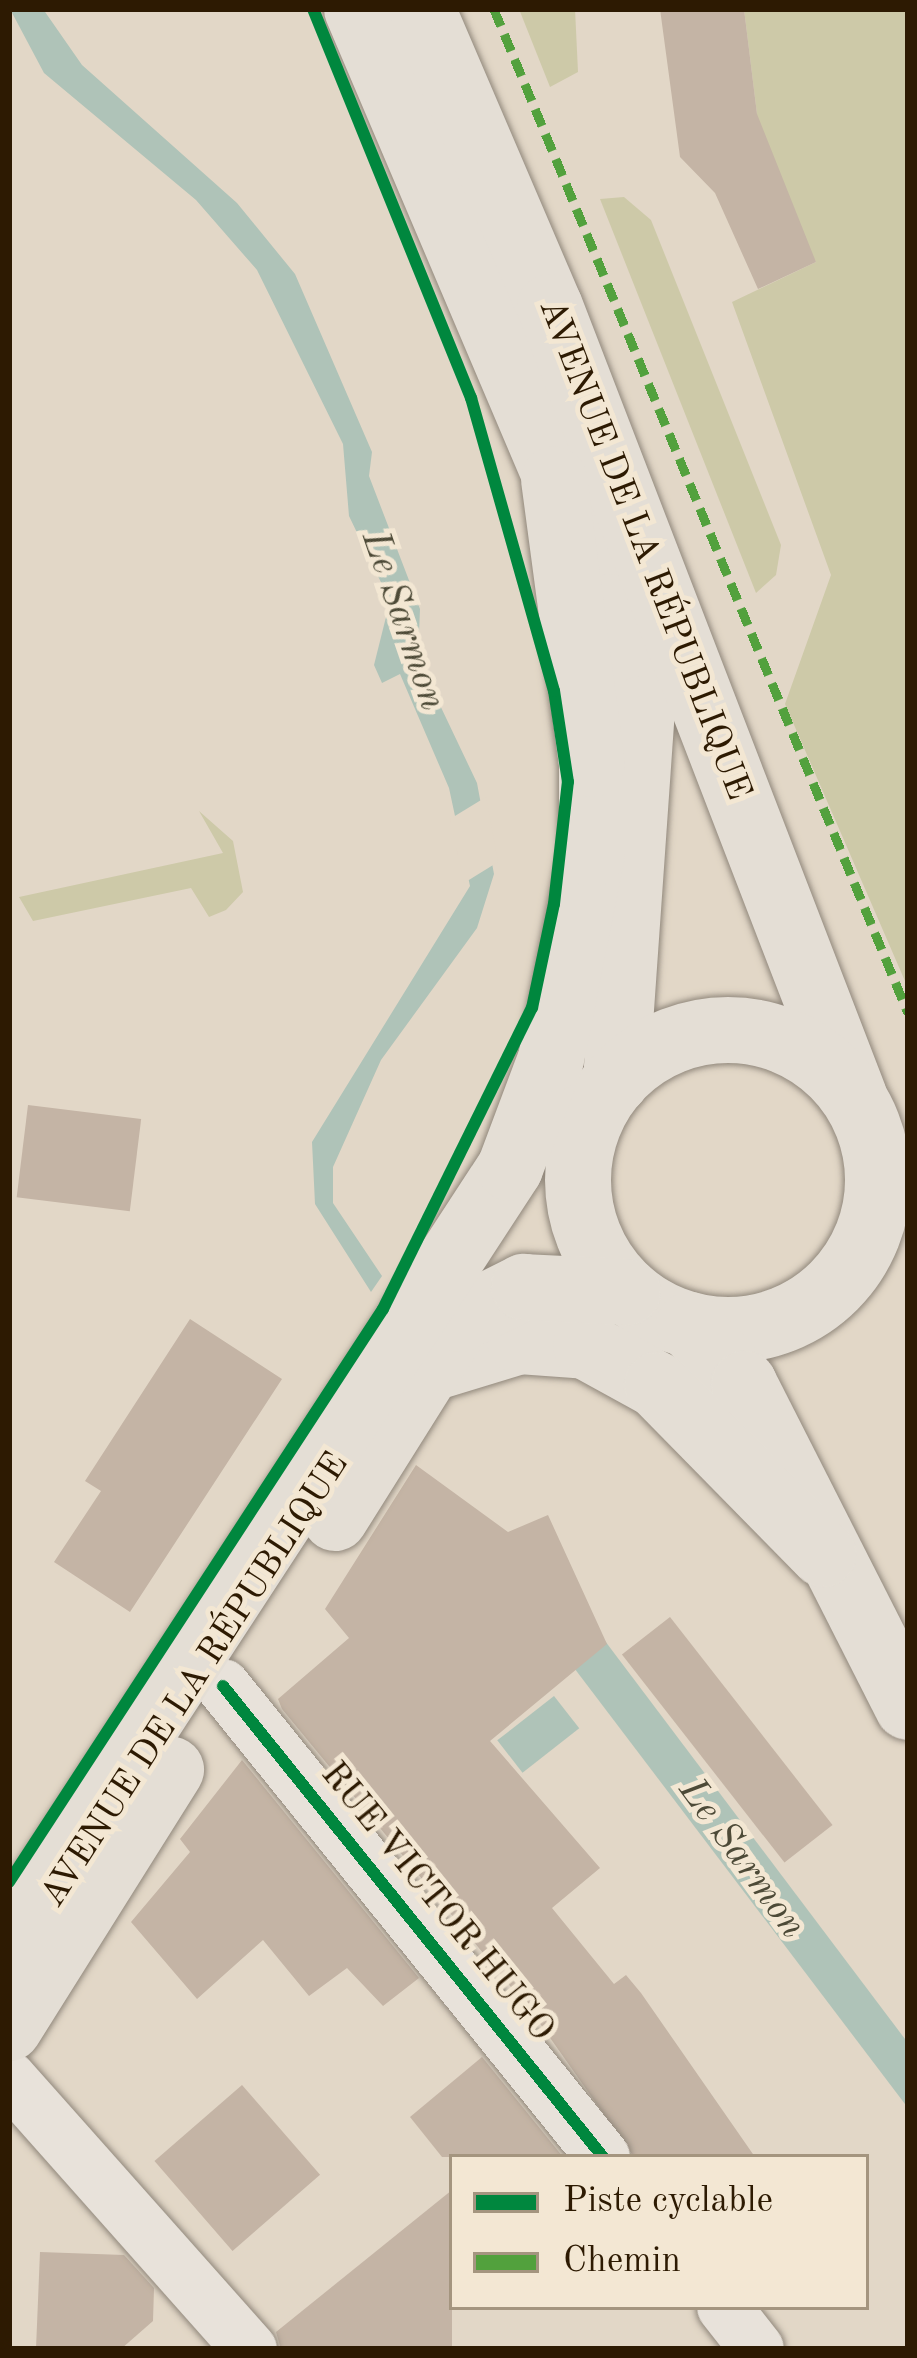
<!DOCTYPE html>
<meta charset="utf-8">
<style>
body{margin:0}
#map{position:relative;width:917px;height:2358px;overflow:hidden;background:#e2d7c7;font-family:"Old Standard TT",serif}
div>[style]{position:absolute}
.green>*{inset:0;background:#cdc9a8}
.water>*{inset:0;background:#afc3b8;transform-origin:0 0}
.pier>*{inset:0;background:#e2d7c7}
.building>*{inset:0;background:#c4b4a5;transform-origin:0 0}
.roads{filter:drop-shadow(0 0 3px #91887c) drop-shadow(0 0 3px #91887c)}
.minor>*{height:54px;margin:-27px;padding:0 27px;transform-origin:27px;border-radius:27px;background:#e8e2da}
.primary>*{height:66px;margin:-33px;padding:0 33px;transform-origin:33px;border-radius:33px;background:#e4ded5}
.primary>.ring{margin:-33px;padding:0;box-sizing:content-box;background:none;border:66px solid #e4ded5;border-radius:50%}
.quiet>*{height:9px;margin-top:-4.5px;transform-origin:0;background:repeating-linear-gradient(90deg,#52a13d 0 18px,transparent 0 27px)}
.cycleway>*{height:12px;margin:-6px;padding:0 6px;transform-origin:6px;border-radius:6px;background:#00873e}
span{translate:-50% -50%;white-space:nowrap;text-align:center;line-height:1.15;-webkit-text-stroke:10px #f3e7d3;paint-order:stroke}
.street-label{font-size:36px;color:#2d1a02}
.water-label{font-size:39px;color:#4d4a37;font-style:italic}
.frame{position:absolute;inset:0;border:12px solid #2d1a02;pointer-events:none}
.legend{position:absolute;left:449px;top:2154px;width:420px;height:156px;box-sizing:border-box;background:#f3e7d3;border:3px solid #a4957f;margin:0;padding:15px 21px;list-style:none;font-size:36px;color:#2d1a02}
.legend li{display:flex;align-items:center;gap:24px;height:60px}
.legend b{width:60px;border:3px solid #a4957f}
</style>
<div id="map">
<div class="green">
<div style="clip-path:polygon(519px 9px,575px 9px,578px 72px,550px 87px)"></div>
<div style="clip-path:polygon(744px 9px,908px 9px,908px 988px,785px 704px,831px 575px,732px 302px,816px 262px,730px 123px,757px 114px)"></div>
<div style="clip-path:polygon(624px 197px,651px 220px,781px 545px,776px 575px,756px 593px,600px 199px)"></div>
<div style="clip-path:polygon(199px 811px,233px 841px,243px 892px,226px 910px,209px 917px,191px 888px,33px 921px,19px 897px,223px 853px)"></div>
</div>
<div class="water">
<div style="clip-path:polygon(10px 9px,43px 9px,82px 65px,237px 203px,295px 274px,372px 452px,369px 476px,420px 609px,418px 659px,477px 783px,494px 874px,477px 928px,381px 1060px,333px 1167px,333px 1203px,382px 1276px,371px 1292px,315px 1204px,312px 1142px,470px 886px,449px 788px,400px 674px,382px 683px,374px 665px,390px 601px,349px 516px,343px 444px,257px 270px,196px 200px,44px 73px)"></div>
<div style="clip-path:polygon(599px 1633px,908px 2043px,908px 2108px,562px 1652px)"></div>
<div style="left:554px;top:1696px;width:41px;height:72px;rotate:52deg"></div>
</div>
<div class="pier">
<div style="clip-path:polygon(486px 797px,498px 862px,464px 883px,450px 819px)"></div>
</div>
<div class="building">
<div style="clip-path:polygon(660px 9px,744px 9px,757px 114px,816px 262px,758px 289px,715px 193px,680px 157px)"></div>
<div style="left:28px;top:1105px;width:114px;height:93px;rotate:7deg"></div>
<div style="clip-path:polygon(190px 1319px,282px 1379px,130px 1612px,54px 1562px,101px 1491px,85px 1481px)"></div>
<div style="clip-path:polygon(416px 1465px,508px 1532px,548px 1515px,607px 1644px,490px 1741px,600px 1868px,552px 1908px,614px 1984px,626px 1975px,641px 1993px,755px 2157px,634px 2157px,534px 2015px,282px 1709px,278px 1699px,349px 1638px,325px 1609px)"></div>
<div style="left:670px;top:1617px;width:264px;height:61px;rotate:52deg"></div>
<div style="clip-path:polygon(242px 1760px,419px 1978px,383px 2006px,347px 1968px,309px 1996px,263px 1940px,197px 1999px,131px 1922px,190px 1852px,180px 1839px)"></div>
<div style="clip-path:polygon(482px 2057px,563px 2157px,442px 2157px,410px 2117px)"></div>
<div style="left:242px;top:2085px;width:119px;height:116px;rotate:49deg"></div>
<div style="clip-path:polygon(452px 2190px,452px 2349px,281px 2349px,276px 2332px)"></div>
<div style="clip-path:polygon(40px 2252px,124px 2255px,154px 2288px,153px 2321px,121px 2349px,36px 2349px)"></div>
</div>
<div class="roads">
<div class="minor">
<div style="left:223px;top:1686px;width:605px;rotate:51.1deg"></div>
<div style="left:9px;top:2078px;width:363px;rotate:48.4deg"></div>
<div style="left:724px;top:2307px;width:53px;rotate:51.8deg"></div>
</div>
<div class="primary">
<div style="left:357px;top:9px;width:650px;rotate:66.99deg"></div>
<div style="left:611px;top:607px;width:107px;rotate:73.1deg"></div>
<div style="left:642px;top:709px;width:373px;rotate:94deg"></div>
<div style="left:422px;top:9px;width:324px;rotate:66.8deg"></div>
<div style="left:550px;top:307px;width:846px;rotate:68.93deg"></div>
<div class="ring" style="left:578px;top:1030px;width:234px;height:234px"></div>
<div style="left:689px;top:1325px;width:81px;rotate:47deg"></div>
<div style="left:744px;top:1384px;width:362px;rotate:63.1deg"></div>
<div style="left:435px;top:1367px;width:89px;rotate:-17deg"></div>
<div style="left:520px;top:1341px;width:66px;rotate:4.3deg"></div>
<div style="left:586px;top:1346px;width:81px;rotate:28.8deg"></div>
<div style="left:657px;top:1385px;width:237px;rotate:45.5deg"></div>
<div style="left:335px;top:1518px;width:235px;rotate:-57.9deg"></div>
<div style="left:460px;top:1319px;width:72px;rotate:-26.6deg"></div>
<div style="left:524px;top:1287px;width:104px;rotate:2.8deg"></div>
<div style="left:9px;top:1936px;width:917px;rotate:-56.88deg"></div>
<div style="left:510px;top:1168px;width:116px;rotate:-69.4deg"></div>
<div style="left:551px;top:1059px;width:209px;rotate:-78.7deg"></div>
<div style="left:592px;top:854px;width:90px;rotate:-90deg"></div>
<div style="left:592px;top:764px;width:287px;rotate:-97.6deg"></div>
<div style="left:9px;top:2028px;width:305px;rotate:-57.9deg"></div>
</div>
</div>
<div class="quiet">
<div style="left:494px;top:9px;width:1086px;rotate:67.59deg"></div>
</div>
<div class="cycleway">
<div style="left:223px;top:1686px;width:605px;rotate:51.1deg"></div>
<div style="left:9px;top:1882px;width:684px;rotate:-56.87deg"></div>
<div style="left:383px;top:1309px;width:336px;rotate:-63.7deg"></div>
<div style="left:532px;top:1008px;width:106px;rotate:-78.1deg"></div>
<div style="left:554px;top:904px;width:123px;rotate:-83.5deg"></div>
<div style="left:568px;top:782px;width:92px;rotate:-98.7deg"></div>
<div style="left:554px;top:691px;width:305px;rotate:-105.8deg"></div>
<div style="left:471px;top:398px;width:420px;rotate:-112.1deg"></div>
</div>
<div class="street-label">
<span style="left:643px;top:550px;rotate:69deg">AVENUE DE LA RÉPUBLIQUE</span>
<span style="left:196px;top:1681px;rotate:-57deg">AVENUE DE LA RÉPUBLIQUE</span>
<span style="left:436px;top:1903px;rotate:51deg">RUE VICTOR HUGO</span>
</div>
<div class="water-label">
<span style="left:402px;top:621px;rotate:71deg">Le Sarmon</span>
<span style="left:741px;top:1859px;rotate:54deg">Le Sarmon</span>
</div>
<div class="frame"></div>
<ul class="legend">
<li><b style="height:15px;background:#00873e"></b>Piste cyclable</li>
<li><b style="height:15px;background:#52a13d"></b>Chemin</li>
</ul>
</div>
